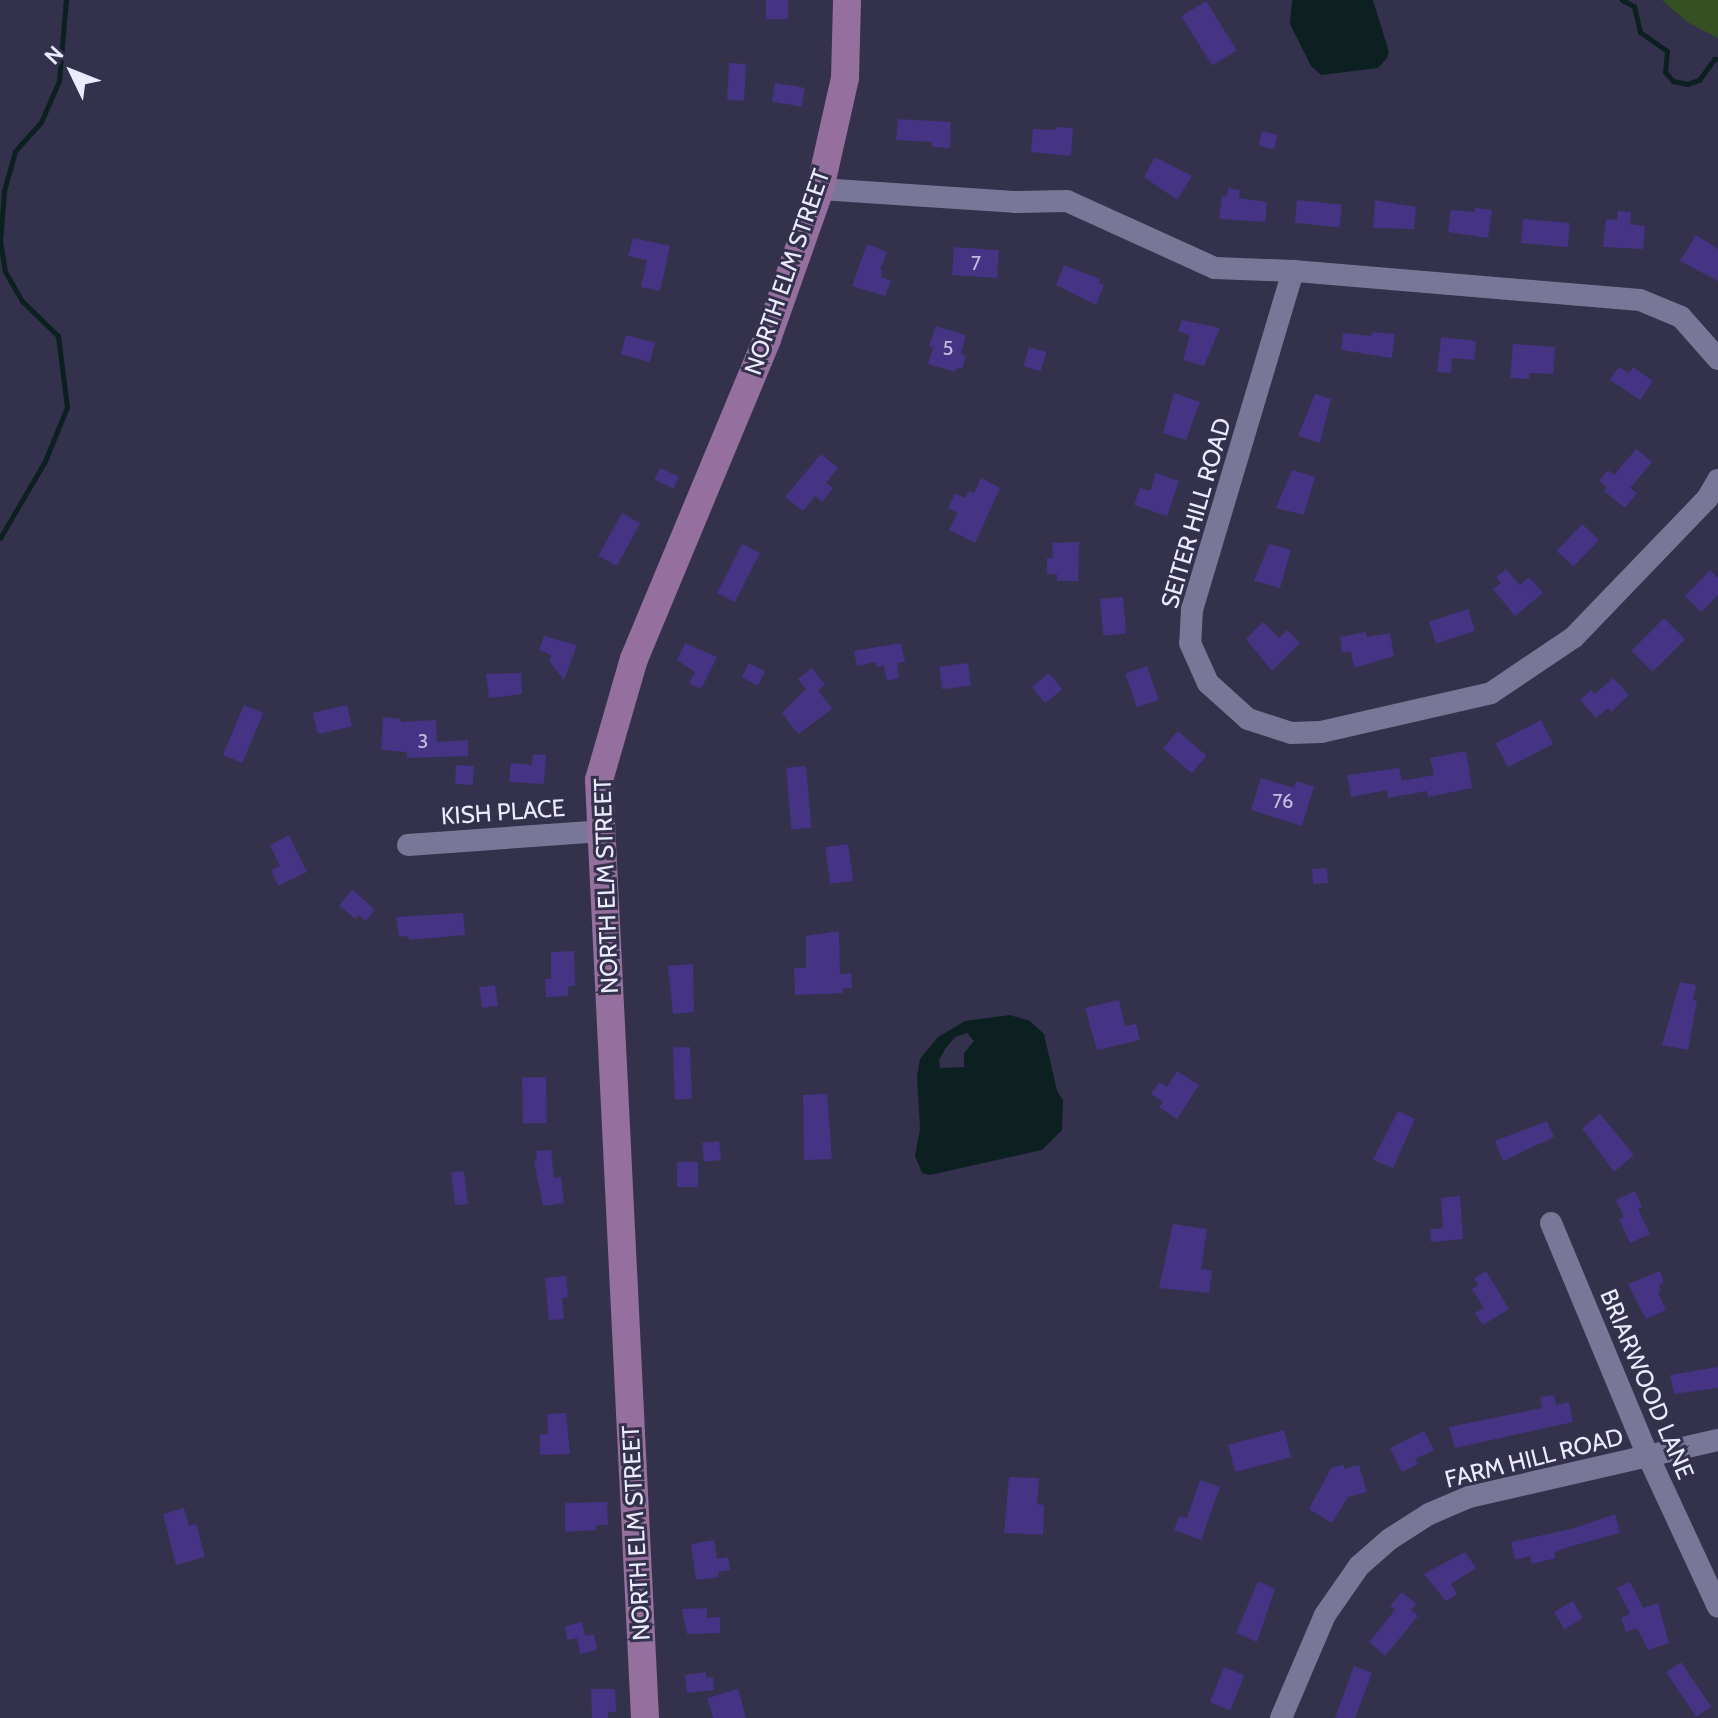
<!DOCTYPE html>
<style>
body{margin:0}
#map{position:relative;width:1718px;height:1718px;overflow:hidden;background:#34314d;font-family:Cabin,sans-serif}
div>[style]{position:absolute}
.green>*{inset:0;background:#355124}
.water>*{inset:0;background:#0d2021}
.stream>*{height:5px;margin:-2.5px;padding:0 2.5px;transform-origin:2.5px;border-radius:2.5px;background:#0d2021}
.building>*{inset:0;background:#443483;transform-origin:0 0}
.minor>*{height:22px;margin:-11px;padding:0 11px;transform-origin:11px;border-radius:11px;background:#797797}
.major>*{height:28px;margin:-14px;padding:0 14px;transform-origin:14px;border-radius:14px;background:#956f9d}
span{translate:-50% -50%;white-space:nowrap;text-align:center;line-height:1.15;-webkit-text-stroke:6px #34314d;paint-order:stroke}
.number-label{font-size:20px;color:#c2bdde}
.number-label span{-webkit-text-stroke-width:0}
.street-label{font-size:24px;color:#ecebfd}
.north{position:absolute;left:32px;top:32px;width:80px;height:80px;-webkit-text-stroke:6px #34314d;paint-order:stroke;rotate:313deg;font-size:22px;font-weight:700;line-height:32px;text-align:center;color:#ecebfd}
.north::after{content:'';display:block;margin:auto;width:28px;height:36px;background:#ecebfd;clip-path:polygon(50% 0,100% 100%,50% 72%,0 100%)}
</style>
<div id="map">
<div class="green">
<div style="clip-path:polygon(1662px 0,1718px 0,1718px 38px,1687px 22px)"></div>
</div>
<div class="water">
<div style="clip-path:polygon(1292px 0,1373px 0,1389px 52px,1387px 58px,1378px 68px,1321px 75px,1311px 66px,1290px 24px)"></div>
<div style="clip-path:polygon(evenodd,1010px 1015px,1030px 1021px,1044px 1034px,1057px 1091px,1063px 1100px,1062px 1130px,1042px 1150px,930px 1175px,922px 1173px,915px 1156px,920px 1129px,917px 1076px,920px 1059px,938px 1037px,965px 1021px,1010px 1015px,967px 1033px,974px 1041px,964px 1053px,964px 1067px,940px 1068px,939px 1060px,945px 1049px,955px 1037px,967px 1033px)"></div>
</div>
<div class="stream">
<div style="left:1622px;top:0;width:13px;rotate:27deg"></div>
<div style="left:1634px;top:6px;width:27px;rotate:77deg"></div>
<div style="left:1640px;top:32px;width:33px;rotate:35deg"></div>
<div style="left:1667px;top:51px;width:21px;rotate:95deg"></div>
<div style="left:1665px;top:72px;width:12px;rotate:48deg"></div>
<div style="left:1673px;top:81px;width:14px;rotate:12deg"></div>
<div style="left:1687px;top:84px;width:13px;rotate:-18deg"></div>
<div style="left:1699px;top:80px;width:26px;rotate:-54deg"></div>
<div style="left:1714px;top:59px;width:4px"></div>
<div style="left:0;top:538px;width:89px;rotate:-59.7deg"></div>
<div style="left:45px;top:461px;width:58px;rotate:-67.8deg"></div>
<div style="left:67px;top:407px;width:72px;rotate:-97.2deg"></div>
<div style="left:58px;top:336px;width:50px;rotate:-135.8deg"></div>
<div style="left:22px;top:301px;width:34px;rotate:-120deg"></div>
<div style="left:5px;top:272px;width:30px;rotate:-99deg"></div>
<div style="left:0;top:242px;width:51px;rotate:-85.5deg"></div>
<div style="left:4px;top:191px;width:41px;rotate:-74.6deg"></div>
<div style="left:15px;top:151px;width:39px;rotate:-48deg"></div>
<div style="left:41px;top:122px;width:45px;rotate:-66.3deg"></div>
<div style="left:59px;top:81px;width:81px;rotate:-85.1deg"></div>
</div>
<div class="building">
<div style="left:766px;top:0;width:22px;height:19px"></div>
<div style="left:1206px;top:1px;width:58px;height:29px;rotate:58deg"></div>
<div style="left:729px;top:63px;width:17px;height:37px;rotate:3deg"></div>
<div style="left:775px;top:83px;width:30px;height:19px;rotate:9deg"></div>
<div style="clip-path:polygon(898px 119px,951px 122px,950px 148px,932px 147px,932px 142px,896px 140px)"></div>
<div style="clip-path:polygon(1056px 127px,1073px 128px,1071px 156px,1031px 152px,1033px 129px,1056px 130px)"></div>
<div style="left:1262px;top:131px;width:16px;height:15px;rotate:14deg"></div>
<div style="clip-path:polygon(1155px 157px,1192px 176px,1177px 200px,1144px 177px)"></div>
<div style="clip-path:polygon(1228px 188px,1240px 190px,1239px 198px,1267px 202px,1265px 222px,1219px 219px,1222px 196px,1227px 197px)"></div>
<div style="left:1297px;top:200px;width:45px;height:23px;rotate:6deg"></div>
<div style="clip-path:polygon(1375px 200px,1416px 207px,1414px 229px,1373px 228px)"></div>
<div style="clip-path:polygon(1475px 208px,1492px 210px,1488px 238px,1448px 232px,1451px 210px,1475px 212px)"></div>
<div style="clip-path:polygon(1618px 211px,1631px 212px,1630px 224px,1645px 226px,1643px 249px,1603px 247px,1606px 219px,1617px 220px)"></div>
<div style="left:1523px;top:219px;width:47px;height:24px;rotate:5deg"></div>
<div style="clip-path:polygon(1696px 235px,1718px 249px,1718px 281px,1680px 261px)"></div>
<div style="clip-path:polygon(633px 238px,670px 246px,660px 291px,641px 287px,647px 260px,628px 256px)"></div>
<div style="clip-path:polygon(867px 244px,887px 252px,880px 270px,883px 271px,881px 277px,891px 281px,885px 296px,852px 286px)"></div>
<div style="left:954px;top:247px;width:45px;height:28px;rotate:4deg"></div>
<div style="clip-path:polygon(1064px 265px,1100px 279px,1099px 283px,1104px 285px,1096px 305px,1056px 285px)"></div>
<div style="clip-path:polygon(1182px 320px,1220px 328px,1204px 366px,1183px 360px,1190px 335px,1178px 331px)"></div>
<div style="clip-path:polygon(936px 326px,966px 335px,961px 354px,966px 356px,962px 369px,956px 368px,955px 372px,928px 364px,933px 348px,929px 346px)"></div>
<div style="clip-path:polygon(1372px 332px,1395px 334px,1392px 358px,1341px 350px,1343px 333px,1371px 336px)"></div>
<div style="left:626px;top:335px;width:30px;height:20px;rotate:15deg"></div>
<div style="clip-path:polygon(1441px 337px,1476px 341px,1474px 360px,1452px 358px,1451px 373px,1437px 372px)"></div>
<div style="clip-path:polygon(1513px 344px,1555px 347px,1553px 374px,1529px 373px,1529px 379px,1510px 378px)"></div>
<div style="left:1029px;top:347px;width:18px;height:20px;rotate:16deg"></div>
<div style="clip-path:polygon(1619px 367px,1629px 373px,1633px 367px,1653px 381px,1640px 400px,1610px 380px)"></div>
<div style="clip-path:polygon(1174px 393px,1200px 402px,1186px 440px,1163px 433px)"></div>
<div style="clip-path:polygon(1315px 394px,1331px 399px,1320px 443px,1298px 436px)"></div>
<div style="clip-path:polygon(1636px 449px,1652px 462px,1630px 488px,1637px 493px,1625px 508px,1604px 491px,1607px 487px,1599px 481px,1608px 470px,1614px 475px)"></div>
<div style="clip-path:polygon(821px 454px,838px 468px,826px 483px,833px 488px,822px 502px,815px 496px,803px 511px,785px 497px)"></div>
<div style="left:660px;top:468px;width:21px;height:13px;rotate:25deg"></div>
<div style="clip-path:polygon(1292px 470px,1315px 477px,1304px 515px,1276px 508px)"></div>
<div style="clip-path:polygon(1156px 473px,1179px 481px,1167px 516px,1134px 505px,1140px 488px,1150px 491px)"></div>
<div style="clip-path:polygon(981px 478px,1000px 488px,975px 543px,949px 530px,958px 513px,948px 508px,955px 493px,965px 498px,969px 491px,974px 493px)"></div>
<div style="left:622px;top:513px;width:21px;height:49px;rotate:29deg"></div>
<div style="left:1582px;top:524px;width:23px;height:37px;rotate:43deg"></div>
<div style="clip-path:polygon(1079px 542px,1078px 581px,1057px 581px,1057px 574px,1047px 574px,1047px 558px,1053px 558px,1052px 543px)"></div>
<div style="left:742px;top:544px;width:20px;height:55px;rotate:27deg"></div>
<div style="clip-path:polygon(1269px 544px,1291px 550px,1280px 588px,1254px 581px)"></div>
<div style="clip-path:polygon(1506px 569px,1520px 585px,1529px 577px,1543px 593px,1515px 616px,1493px 589px,1501px 583px,1496px 577px)"></div>
<div style="clip-path:polygon(1710px 570px,1718px 578px,1718px 595px,1701px 612px,1685px 596px)"></div>
<div style="left:1123px;top:597px;width:37px;height:23px;rotate:85deg"></div>
<div style="left:1468px;top:609px;width:23px;height:41px;rotate:72deg"></div>
<div style="left:1664px;top:618px;width:30px;height:46px;rotate:45deg"></div>
<div style="clip-path:polygon(1263px 622px,1279px 638px,1287px 630px,1300px 643px,1272px 671px,1246px 639px)"></div>
<div style="clip-path:polygon(1366px 632px,1367px 637px,1390px 633px,1394px 656px,1354px 668px,1351px 651px,1342px 653px,1340px 637px)"></div>
<div style="clip-path:polygon(544px 636px,577px 645px,564px 680px,549px 661px,551px 655px,539px 650px)"></div>
<div style="clip-path:polygon(685px 643px,717px 657px,701px 689px,689px 683px,695px 672px,677px 660px)"></div>
<div style="clip-path:polygon(901px 643px,905px 662px,897px 663px,899px 678px,887px 681px,884px 666px,877px 667px,876px 662px,857px 666px,854px 651px)"></div>
<div style="left:749px;top:663px;width:18px;height:16px;rotate:27deg"></div>
<div style="left:968px;top:663px;width:23px;height:29px;rotate:83deg"></div>
<div style="left:1147px;top:666px;width:36px;height:23px;rotate:71deg"></div>
<div style="clip-path:polygon(812px 668px,825px 685px,818px 690px,832px 709px,798px 734px,782px 713px,806px 689px,798px 679px)"></div>
<div style="clip-path:polygon(521px 673px,522px 694px,489px 698px,486px 674px)"></div>
<div style="left:1049px;top:673px;width:21px;height:22px;rotate:51deg"></div>
<div style="clip-path:polygon(1613px 678px,1629px 695px,1611px 712px,1608px 708px,1596px 718px,1580px 700px,1591px 690px,1595px 694px)"></div>
<div style="left:244px;top:705px;width:21px;height:54px;rotate:23deg"></div>
<div style="left:347px;top:705px;width:22px;height:35px;rotate:77deg"></div>
<div style="clip-path:polygon(383px 717px,401px 719px,401px 722px,436px 720px,437px 742px,468px 740px,468px 756px,407px 758px,407px 752px,381px 750px)"></div>
<div style="left:1541px;top:720px;width:27px;height:51px;rotate:63deg"></div>
<div style="left:1178px;top:731px;width:38px;height:23px;rotate:41deg"></div>
<div style="clip-path:polygon(1466px 751px,1472px 788px,1428px 797px,1427px 791px,1388px 798px,1387px 790px,1351px 797px,1347px 775px,1399px 768px,1402px 781px,1434px 775px,1430px 758px)"></div>
<div style="clip-path:polygon(533px 754px,546px 755px,544px 784px,509px 782px,511px 763px,532px 765px)"></div>
<div style="left:456px;top:765px;width:18px;height:19px;rotate:3deg"></div>
<div style="left:806px;top:766px;width:62px;height:20px;rotate:85deg"></div>
<div style="clip-path:polygon(1261px 778px,1294px 788px,1296px 781px,1314px 787px,1302px 826px,1251px 810px)"></div>
<div style="clip-path:polygon(289px 835px,307px 872px,278px 886px,271px 870px,280px 866px,270px 845px)"></div>
<div style="left:848px;top:844px;width:37px;height:23px;rotate:82deg"></div>
<div style="left:1327px;top:868px;width:15px;height:15px;rotate:86deg"></div>
<div style="clip-path:polygon(352px 889px,375px 910px,366px 921px,358px 915px,356px 919px,339px 906px)"></div>
<div style="clip-path:polygon(463px 913px,465px 935px,409px 940px,408px 936px,399px 937px,396px 917px)"></div>
<div style="clip-path:polygon(839px 931px,840px 974px,851px 973px,852px 988px,843px 988px,843px 993px,795px 995px,794px 968px,806px 968px,806px 936px)"></div>
<div style="clip-path:polygon(574px 951px,575px 986px,568px 986px,568px 996px,546px 997px,545px 979px,551px 979px,551px 952px)"></div>
<div style="clip-path:polygon(693px 964px,694px 1012px,673px 1014px,668px 966px)"></div>
<div style="clip-path:polygon(1680px 982px,1696px 985px,1693px 1000px,1697px 1001px,1688px 1050px,1662px 1045px)"></div>
<div style="left:495px;top:985px;width:21px;height:16px;rotate:82deg"></div>
<div style="clip-path:polygon(1119px 1000px,1125px 1026px,1136px 1024px,1140px 1040px,1097px 1050px,1085px 1008px)"></div>
<div style="left:690px;top:1047px;width:52px;height:17px;rotate:88deg"></div>
<div style="clip-path:polygon(1177px 1071px,1199px 1085px,1177px 1119px,1159px 1107px,1163px 1102px,1151px 1094px,1159px 1082px,1167px 1087px)"></div>
<div style="left:546px;top:1077px;width:46px;height:24px;rotate:89deg"></div>
<div style="clip-path:polygon(827px 1094px,832px 1159px,804px 1160px,803px 1095px)"></div>
<div style="clip-path:polygon(1398px 1111px,1415px 1119px,1393px 1168px,1373px 1160px)"></div>
<div style="clip-path:polygon(1600px 1114px,1634px 1155px,1614px 1172px,1582px 1128px)"></div>
<div style="clip-path:polygon(1547px 1121px,1554px 1137px,1503px 1161px,1495px 1141px)"></div>
<div style="left:719px;top:1141px;width:19px;height:17px;rotate:84deg"></div>
<div style="clip-path:polygon(551px 1150px,554px 1178px,561px 1177px,564px 1203px,543px 1206px,534px 1161px,537px 1160px,536px 1151px)"></div>
<div style="left:677px;top:1162px;width:21px;height:25px"></div>
<div style="left:464px;top:1171px;width:33px;height:13px;rotate:83deg"></div>
<div style="clip-path:polygon(1635px 1191px,1642px 1207px,1638px 1209px,1650px 1234px,1630px 1243px,1619px 1219px,1624px 1217px,1616px 1200px)"></div>
<div style="clip-path:polygon(1460px 1196px,1463px 1239px,1431px 1242px,1430px 1229px,1443px 1228px,1441px 1198px)"></div>
<div style="clip-path:polygon(1173px 1224px,1207px 1229px,1201px 1269px,1212px 1271px,1209px 1293px,1159px 1288px)"></div>
<div style="clip-path:polygon(1486px 1271px,1509px 1309px,1483px 1325px,1475px 1313px,1484px 1308px,1472px 1289px,1478px 1285px,1474px 1278px)"></div>
<div style="clip-path:polygon(1660px 1271px,1664px 1282px,1659px 1285px,1661px 1291px,1658px 1292px,1666px 1310px,1646px 1319px,1628px 1284px)"></div>
<div style="clip-path:polygon(566px 1276px,568px 1297px,562px 1298px,564px 1319px,549px 1320px,545px 1278px)"></div>
<div style="clip-path:polygon(1718px 1367px,1718px 1388px,1674px 1394px,1670px 1375px)"></div>
<div style="clip-path:polygon(1554px 1395px,1556px 1405px,1569px 1402px,1573px 1422px,1455px 1448px,1449px 1427px,1542px 1408px,1540px 1397px)"></div>
<div style="clip-path:polygon(566px 1413px,570px 1454px,540px 1455px,540px 1434px,548px 1434px,547px 1414px)"></div>
<div style="left:1284px;top:1430px;width:28px;height:58px;rotate:75deg"></div>
<div style="clip-path:polygon(1424px 1431px,1434px 1450px,1415px 1459px,1418px 1464px,1402px 1472px,1390px 1448px)"></div>
<div style="clip-path:polygon(1343px 1465px,1345px 1469px,1359px 1465px,1367px 1492px,1348px 1497px,1332px 1523px,1309px 1509px,1331px 1468px)"></div>
<div style="clip-path:polygon(1009px 1477px,1039px 1478px,1037px 1504px,1044px 1505px,1043px 1535px,1004px 1533px)"></div>
<div style="clip-path:polygon(1200px 1480px,1220px 1487px,1201px 1540px,1174px 1530px,1179px 1516px,1187px 1518px)"></div>
<div style="clip-path:polygon(607px 1502px,608px 1525px,596px 1525px,596px 1530px,565px 1532px,565px 1503px)"></div>
<div style="clip-path:polygon(184px 1508px,189px 1526px,196px 1524px,205px 1557px,176px 1565px,163px 1514px)"></div>
<div style="clip-path:polygon(1615px 1514px,1620px 1533px,1565px 1548px,1554px 1553px,1556px 1558px,1532px 1564px,1530px 1556px,1515px 1560px,1511px 1542px,1575px 1528px)"></div>
<div style="clip-path:polygon(714px 1540px,717px 1559px,728px 1557px,730px 1570px,718px 1572px,719px 1577px,696px 1580px,691px 1544px)"></div>
<div style="clip-path:polygon(1465px 1552px,1476px 1568px,1451px 1584px,1457px 1594px,1446px 1601px,1424px 1574px)"></div>
<div style="clip-path:polygon(1258px 1581px,1275px 1589px,1257px 1642px,1236px 1633px)"></div>
<div style="clip-path:polygon(1630px 1582px,1643px 1608px,1658px 1603px,1669px 1643px,1648px 1650px,1637px 1628px,1626px 1632px,1621px 1618px,1630px 1614px,1617px 1588px)"></div>
<div style="clip-path:polygon(1402px 1592px,1416px 1604px,1411px 1610px,1418px 1616px,1385px 1656px,1369px 1642px,1395px 1610px,1390px 1606px)"></div>
<div style="left:1573px;top:1601px;width:20px;height:22px;rotate:60deg"></div>
<div style="clip-path:polygon(707px 1608px,707px 1618px,720px 1617px,720px 1633px,687px 1634px,682px 1609px)"></div>
<div style="clip-path:polygon(582px 1622px,585px 1636px,594px 1634px,597px 1650px,580px 1654px,577px 1638px,567px 1640px,565px 1626px)"></div>
<div style="left:1681px;top:1662px;width:54px;height:18px;rotate:56deg"></div>
<div style="clip-path:polygon(1354px 1666px,1372px 1673px,1355px 1718px,1335px 1718px)"></div>
<div style="left:1224px;top:1667px;width:22px;height:38px;rotate:22deg"></div>
<div style="clip-path:polygon(706px 1672px,706px 1678px,713px 1677px,714px 1690px,687px 1693px,685px 1675px)"></div>
<div style="clip-path:polygon(591px 1689px,615px 1689px,616px 1712px,608px 1712px,608px 1718px,592px 1718px)"></div>
<div style="clip-path:polygon(738px 1689px,746px 1718px,713px 1718px,707px 1698px)"></div>
</div>
<div class="minor">
<div style="left:820px;top:189px;width:194px;rotate:3.8deg"></div>
<div style="left:1014px;top:202px;width:53px;rotate:-1.1deg"></div>
<div style="left:1067px;top:201px;width:162px;rotate:24.4deg"></div>
<div style="left:1215px;top:268px;width:78px;rotate:2.2deg"></div>
<div style="left:1718px;top:359px;width:56px;rotate:-131.4deg"></div>
<div style="left:1681px;top:317px;width:44px;rotate:-157.5deg"></div>
<div style="left:1640px;top:300px;width:348px;rotate:-175.2deg"></div>
<div style="left:1293px;top:271px;width:353px;rotate:106.6deg"></div>
<div style="left:1192px;top:609px;width:34px;rotate:93deg"></div>
<div style="left:1190px;top:643px;width:44px;rotate:65.8deg"></div>
<div style="left:1208px;top:683px;width:54px;rotate:42deg"></div>
<div style="left:1248px;top:719px;width:45px;rotate:18deg"></div>
<div style="left:1291px;top:733px;width:30px;rotate:-2deg"></div>
<div style="left:1321px;top:732px;width:174px;rotate:-12.9deg"></div>
<div style="left:1491px;top:693px;width:100px;rotate:-34deg"></div>
<div style="left:1574px;top:637px;width:192px;rotate:-46.1deg"></div>
<div style="left:1707px;top:499px;width:22px;rotate:-60deg"></div>
<div style="left:408px;top:845px;width:194px;rotate:-4.1deg"></div>
<div style="left:1551px;top:1223px;width:252px;rotate:67.4deg"></div>
<div style="left:1648px;top:1456px;width:166px;rotate:65.1deg"></div>
<div style="left:1281px;top:1718px;width:112px;rotate:-66.9deg"></div>
<div style="left:1325px;top:1615px;width:60px;rotate:-55.2deg"></div>
<div style="left:1359px;top:1566px;width:41px;rotate:-41.1deg"></div>
<div style="left:1390px;top:1539px;width:46px;rotate:-32.7deg"></div>
<div style="left:1429px;top:1514px;width:43px;rotate:-23deg"></div>
<div style="left:1469px;top:1497px;width:255px;rotate:-12.9deg"></div>
</div>
<div class="major">
<div style="left:645px;top:1718px;width:939px;rotate:-92.81deg"></div>
<div style="left:599px;top:780px;width:126px;rotate:-73.9deg"></div>
<div style="left:634px;top:659px;width:347px;rotate:-67.4deg"></div>
<div style="left:767px;top:339px;width:159px;rotate:-70.5deg"></div>
<div style="left:820px;top:189px;width:114px;rotate:-77.3deg"></div>
<div style="left:845px;top:78px;width:78px;rotate:-88.5deg"></div>
</div>
<div class="number-label">
<span style="left:976px;top:263px">7</span>
<span style="left:948px;top:348px">5</span>
<span style="left:423px;top:741px">3</span>
<span style="left:1283px;top:801px">76</span>
</div>
<div class="street-label">
<span style="left:787px;top:272px;rotate:-71deg">NORTH ELM STREET</span>
<span style="left:1196px;top:513px;rotate:-74deg">SEITER HILL ROAD</span>
<span style="left:503px;top:812px;rotate:-4deg">KISH PLACE</span>
<span style="left:606px;top:886px;rotate:-92deg">NORTH ELM STREET</span>
<span style="left:1647px;top:1384px;rotate:67deg">BRIARWOOD LANE</span>
<span style="left:1534px;top:1458px;rotate:-14deg">FARM HILL ROAD</span>
<span style="left:636px;top:1533px;rotate:-93deg">NORTH ELM STREET</span>
</div>
<div class="north">N</div>
</div>
